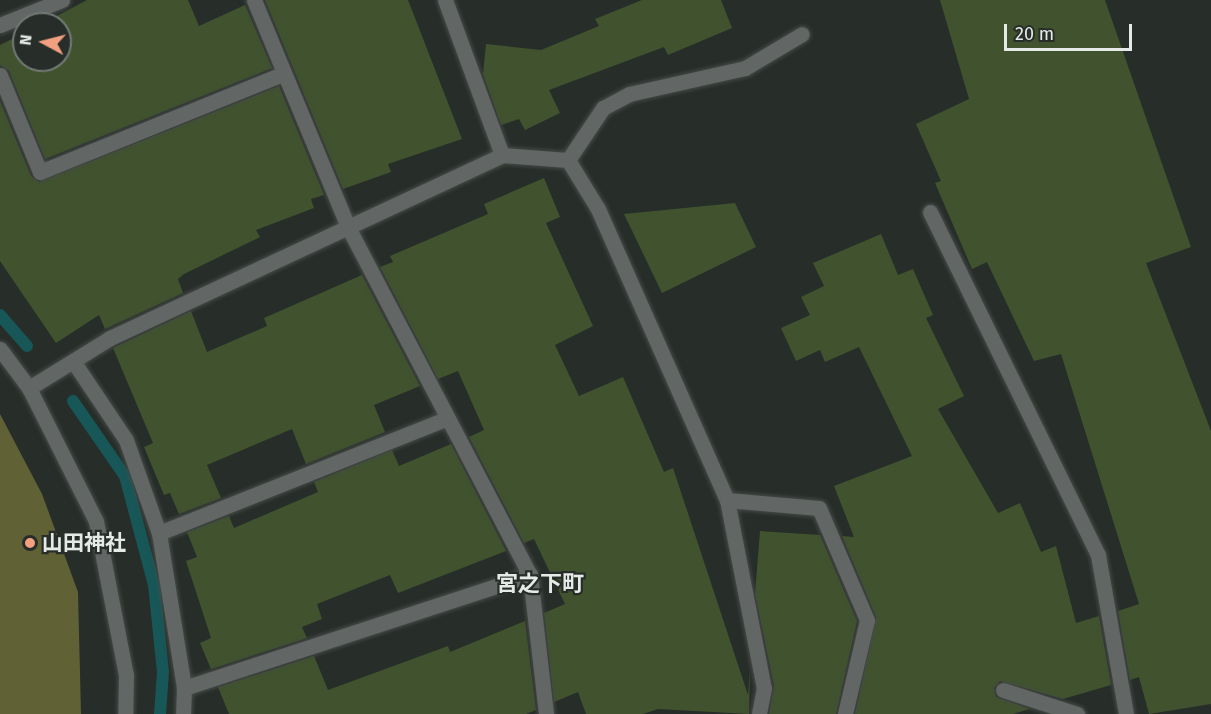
<!DOCTYPE html>
<meta charset="utf-8">
<style>
body{margin:0}
#map{position:relative;width:1211px;height:714px;overflow:hidden;background:#272d29;font-family:"Fira Sans","Noto Sans JP",sans-serif}
div>[style]{position:absolute}
.forest>*{inset:0;background:#616136}
.stream>*{height:12px;margin:-6px;padding:0 6px;transform-origin:6px;border-radius:6px;background:#175758}
.building>*{inset:0;background:#40532e}
.roads{filter:drop-shadow(0 0 2px #464b47) drop-shadow(0 0 2px #464b47)}
.lane>*{height:15px;margin:-7.5px;padding:0 7.5px;transform-origin:7.5px;border-radius:7.5px;background:#626665}
.street>*{height:15px;margin:-7.5px;padding:0 7.5px;transform-origin:7.5px;border-radius:7.5px;background:#626665}
.dots>*{width:16px;height:16px;translate:-50% -50%;box-sizing:border-box;border:3px solid #272d29;border-radius:50%}
span{translate:-50% -50%;white-space:nowrap;text-align:center;line-height:1.15;-webkit-text-stroke:4.5px #272d29;paint-order:stroke}
.poi-label{font-size:21px;color:#e6eae7;font-weight:700}
.left{translate:0 -50%;text-align:left}
.neighbourhood-label{font-size:22px;color:#e6eae7;font-weight:700}
.north{position:absolute;left:12px;top:12px;width:60px;height:60px;box-sizing:border-box;background:#272d29;border:2px solid #737975;border-radius:50%;rotate:277deg;font-size:16px;font-weight:700;line-height:24px;text-align:center;color:#e6eae7}
.north::after{content:'';display:block;margin:auto;width:21px;height:27px;background:#f2a07f;clip-path:polygon(50% 0,100% 100%,50% 72%,0 100%)}
.scale{position:absolute;left:1004px;top:24px;width:128px;height:27px;box-sizing:border-box;border:3px solid #e6eae7;border-top:0;padding-left:8px;font-size:18px;line-height:21px;white-space:nowrap;color:#e6eae7;-webkit-text-stroke:4px #272d29;paint-order:stroke}
</style>
<div id="map">
<div class="forest">
<div style="clip-path:polygon(0 414px,42px 494px,78px 592px,81px 714px,0 714px)"></div>
</div>
<div class="stream">
<div style="left:0;top:315px;width:41px;rotate:48.9deg"></div>
<div style="left:73px;top:401px;width:91px;rotate:55.3deg"></div>
<div style="left:125px;top:476px;width:113px;rotate:75.1deg"></div>
<div style="left:154px;top:585px;width:87px;rotate:84.1deg"></div>
<div style="left:163px;top:672px;width:42px;rotate:94.1deg"></div>
</div>
<div class="building">
<div style="clip-path:polygon(87px 0,188px 0,199px 26px,245px 5px,272px 68px,45px 159px,9px 71px,0 65px,0 45px,24px 33px,24px 60px,60px 60px,60px 24px,42px 24px)"></div>
<div style="clip-path:polygon(265px 0,408px 0,462px 139px,388px 164px,391px 172px,343px 189px)"></div>
<div style="clip-path:polygon(642px 0,721px 0,732px 28px,668px 55px,664px 47px,549px 90px,560px 113px,525px 130px,519px 119px,501px 125px,483px 74px,486px 44px,541px 50px,599px 26px,595px 19px)"></div>
<div style="clip-path:polygon(940px 0,1105px 0,1191px 247px,1146px 263px,1211px 431px,1211px 704px,1149px 714px,1139px 677px,1130px 680px,1118px 611px,1139px 604px,1061px 354px,1034px 361px,987px 262px,972px 269px,935px 183px,941px 181px,916px 124px,969px 99px)"></div>
<div style="clip-path:polygon(279px 86px,324px 195px,311px 199px,314px 208px,256px 230px,260px 237px,184px 274px,178px 279px,183px 293px,105px 329px,99px 315px,56px 343px,0 261px,0 101px,31px 176px,39px 182px)"></div>
<div style="clip-path:polygon(544px 178px,560px 217px,546px 223px,593px 326px,555px 345px,579px 396px,623px 377px,664px 472px,673px 468px,748px 695px,750px 669px,749px 714px,658px 709px,643px 714px,586px 714px,578px 692px,554px 702px,544px 613px,565px 604px,534px 539px,524px 543px,469px 437px,484px 430px,458px 371px,438px 379px,380px 267px,393px 262px,390px 256px,488px 214px,484px 204px)"></div>
<div style="clip-path:polygon(735px 203px,756px 247px,662px 293px,624px 214px)"></div>
<div style="clip-path:polygon(881px 234px,898px 275px,913px 269px,933px 315px,926px 318px,964px 396px,938px 409px,998px 513px,1020px 503px,1041px 552px,1056px 546px,1076px 623px,1099px 616px,1111px 685px,1063px 699px,1000px 681px,994px 688px,996px 697px,1030px 709px,1013px 714px,855px 714px,876px 617px,842px 536px,854px 537px,834px 486px,912px 456px,859px 347px,825px 362px,820px 350px,796px 361px,781px 328px,810px 315px,801px 297px,824px 286px,813px 263px)"></div>
<div style="clip-path:polygon(362px 275px,420px 386px,374px 405px,385px 432px,306px 464px,292px 429px,207px 465px,221px 498px,179px 514px,170px 493px,164px 495px,144px 447px,153px 443px,113px 348px,191px 311px,207px 352px,267px 326px,264px 318px)"></div>
<div style="clip-path:polygon(451px 444px,506px 551px,398px 593px,390px 575px,317px 604px,322px 619px,302px 627px,307px 638px,211px 669px,200px 643px,211px 638px,186px 561px,197px 557px,187px 532px,229px 516px,234px 528px,318px 492px,314px 482px,392px 450px,399px 466px)"></div>
<div style="clip-path:polygon(760px 531px,820px 535px,857px 621px,836px 714px,769px 714px,774px 686px,755px 594px)"></div>
<div style="clip-path:polygon(525px 621px,536px 710px,526px 714px,229px 714px,218px 687px,314px 656px,328px 690px,448px 646px,450px 652px)"></div>
</div>
<div class="roads">
<div class="lane">
<div style="left:568px;top:160px;width:63px;rotate:-56.1deg"></div>
<div style="left:603px;top:108px;width:30px;rotate:-28deg"></div>
<div style="left:629px;top:94px;width:119px;rotate:-12.6deg"></div>
<div style="left:745px;top:68px;width:66px;rotate:-30.8deg"></div>
<div style="left:930px;top:212px;width:382px;rotate:63.9deg"></div>
<div style="left:1098px;top:555px;width:161px;rotate:80deg"></div>
<div style="left:1003px;top:690px;width:78px;rotate:18deg"></div>
</div>
<div class="street">
<div style="left:254px;top:0;width:246px;rotate:67.5deg"></div>
<div style="left:348px;top:227px;width:393px;rotate:62.4deg"></div>
<div style="left:530px;top:575px;width:140px;rotate:83.4deg"></div>
<div style="left:445px;top:0;width:165px;rotate:69.8deg"></div>
<div style="left:0;top:25px;width:67px;rotate:-22deg"></div>
<div style="left:0;top:75px;width:105px;rotate:67.6deg"></div>
<div style="left:40px;top:172px;width:262px;rotate:-22deg"></div>
<div style="left:0;top:349px;width:49px;rotate:53.4deg"></div>
<div style="left:29px;top:388px;width:149px;rotate:63.3deg"></div>
<div style="left:96px;top:521px;width:157px;rotate:79deg"></div>
<div style="left:126px;top:675px;width:39px;rotate:91deg"></div>
<div style="left:73px;top:361px;width:95px;rotate:56.1deg"></div>
<div style="left:126px;top:440px;width:99px;rotate:70.5deg"></div>
<div style="left:159px;top:533px;width:157px;rotate:80.8deg"></div>
<div style="left:184px;top:688px;width:26px;rotate:92deg"></div>
<div style="left:29px;top:388px;width:95px;rotate:-31.7deg"></div>
<div style="left:110px;top:338px;width:433px;rotate:-25deg"></div>
<div style="left:502px;top:155px;width:66px;rotate:4.3deg"></div>
<div style="left:568px;top:160px;width:57px;rotate:58.5deg"></div>
<div style="left:598px;top:209px;width:318px;rotate:66.1deg"></div>
<div style="left:727px;top:500px;width:192px;rotate:78.9deg"></div>
<div style="left:764px;top:688px;width:26px;rotate:101deg"></div>
<div style="left:727px;top:500px;width:92px;rotate:5deg"></div>
<div style="left:819px;top:508px;width:122px;rotate:66.8deg"></div>
<div style="left:867px;top:620px;width:97px;rotate:103.2deg"></div>
<div style="left:159px;top:533px;width:308px;rotate:-21.7deg"></div>
<div style="left:184px;top:688px;width:364px;rotate:-18.1deg"></div>
</div>
</div>
<div class="dots">
<div style="left:30px;top:543px;background:#f2a07f"></div>
</div>
<div class="poi-label">
<span class="left" style="left:42px;top:543px">山田神社</span>
</div>
<div class="neighbourhood-label">
<span style="left:540px;top:584px">宮之下町</span>
</div>
<div class="north">N</div>
<div class="scale">20 m</div>
</div>
